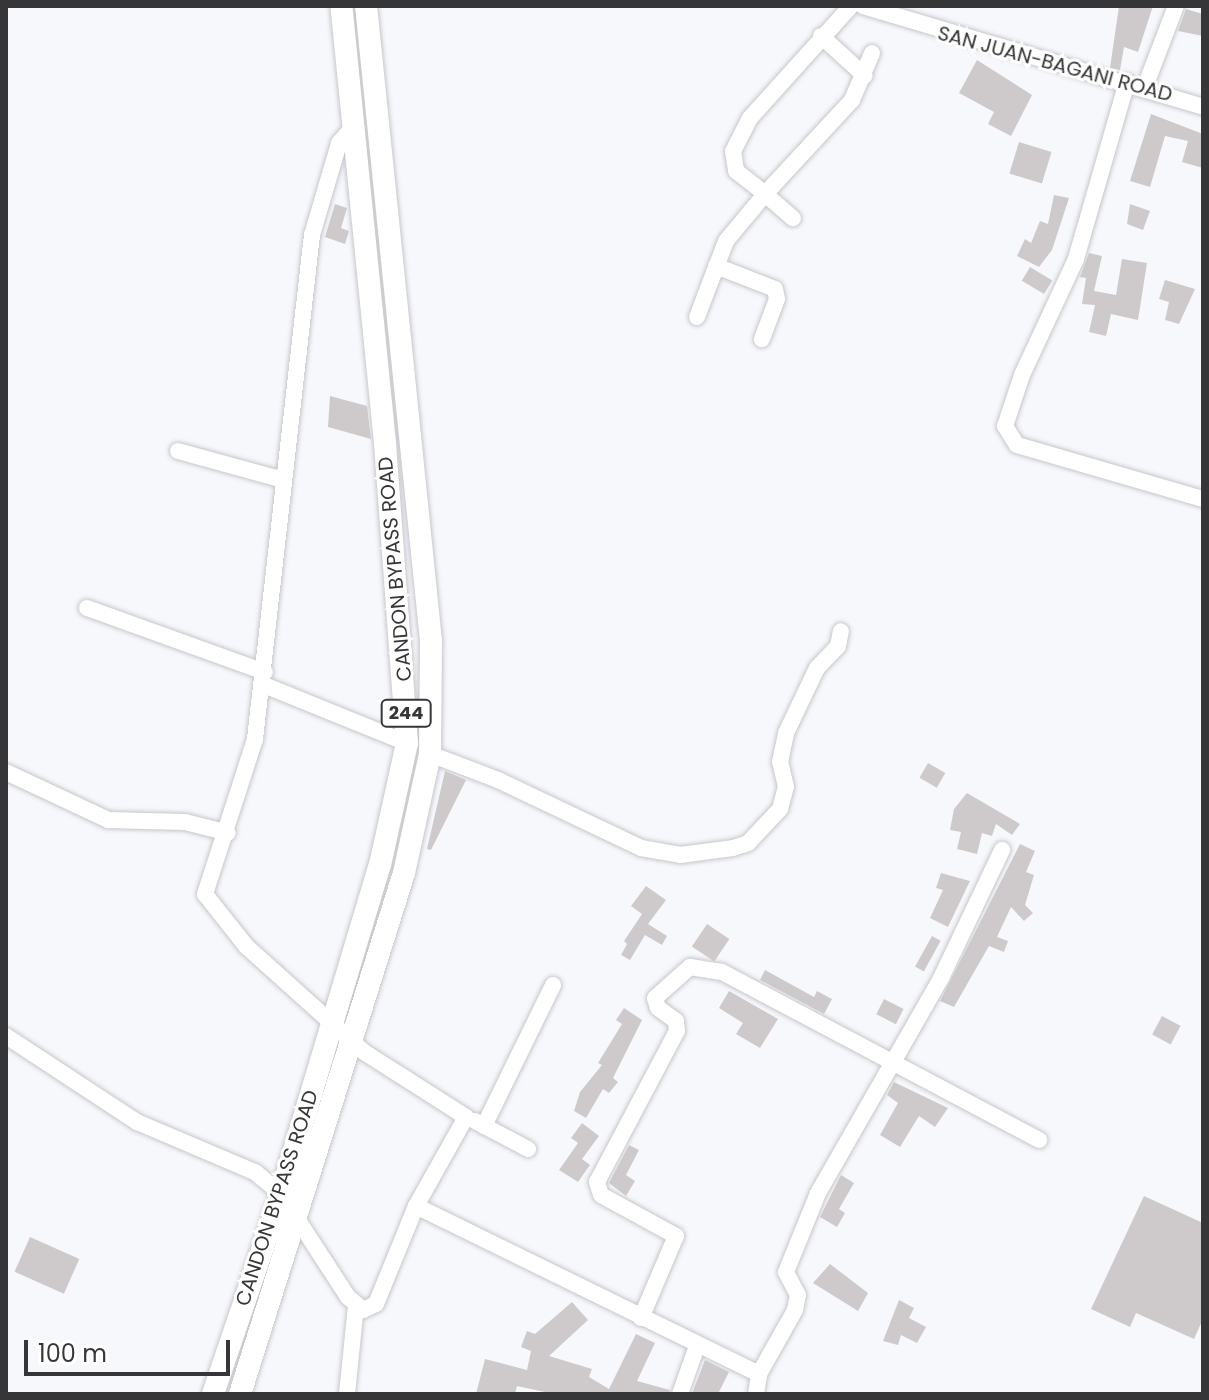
<!DOCTYPE html>
<style>
body{margin:0}
#map{position:relative;width:1209px;height:1400px;overflow:hidden;background:#f7f8fc;font-family:Poppins,sans-serif}
div>[style]{position:absolute}
.building>*{inset:0;background:#cecacc;transform-origin:0 0}
.roads{filter:drop-shadow(0 0 2px #c6c7cb) drop-shadow(0 0 2px #c6c7cb)}
.minor>*{height:16px;margin:-8px;padding:0 8px;transform-origin:8px;border-radius:8px;background:#fff}
.highway>*{height:22px;margin:-11px;padding:0 11px;transform-origin:11px;border-radius:11px;background:#fff}
span{translate:-50% -50%;white-space:nowrap;text-align:center;line-height:1.15;-webkit-text-stroke:6px #fff;paint-order:stroke}
.shield-label span{padding:2px 6px;background:#fff;border:2px solid;border-radius:6px;-webkit-text-stroke-width:0}
.shield-label{font-size:18px;color:#363638;font-weight:700}
.street-label{font-size:20px;color:#363638}
.frame{position:absolute;inset:0;border:8px solid #363638;pointer-events:none}
.scale{position:absolute;left:24px;top:1340px;width:206px;height:36px;box-sizing:border-box;border:4px solid #363638;border-top:0;padding-left:10px;font-size:24px;line-height:28px;white-space:nowrap;color:#363638;-webkit-text-stroke:6px #fff;paint-order:stroke}
</style>
<div id="map">
<div class="building">
<div style="clip-path:polygon(1119px 6px,1153px 6px,1138px 52px,1124px 47px,1120px 70px,1110px 68px)"></div>
<div style="clip-path:polygon(1186px 9px,1203px 14px,1203px 36px,1178px 31px)"></div>
<div style="clip-path:polygon(977px 60px,1032px 95px,1011px 136px,988px 124px,994px 112px,959px 93px)"></div>
<div style="clip-path:polygon(1151px 114px,1203px 134px,1203px 168px,1182px 162px,1188px 141px,1165px 136px,1150px 187px,1130px 181px)"></div>
<div style="left:1019px;top:142px;width:34px;height:33px;rotate:17deg"></div>
<div style="clip-path:polygon(1054px 195px,1069px 198px,1052px 250px,1039px 267px,1017px 256px,1025px 239px,1031px 243px,1040px 221px,1048px 224px)"></div>
<div style="clip-path:polygon(335px 204px,347px 208px,341px 228px,349px 231px,345px 244px,325px 237px)"></div>
<div style="clip-path:polygon(1130px 204px,1150px 211px,1143px 230px,1127px 224px)"></div>
<div style="clip-path:polygon(1089px 253px,1102px 256px,1094px 291px,1116px 295px,1122px 259px,1147px 263px,1138px 320px,1111px 314px,1106px 336px,1089px 332px,1095px 305px,1082px 304px,1086px 278px,1080px 277px)"></div>
<div style="left:1030px;top:267px;width:26px;height:16px;rotate:31deg"></div>
<div style="clip-path:polygon(1165px 280px,1195px 289px,1179px 324px,1165px 320px,1169px 302px,1159px 299px)"></div>
<div style="clip-path:polygon(330px 396px,367px 406px,371px 439px,328px 427px)"></div>
<div style="left:928px;top:763px;width:20px;height:17px;rotate:30deg"></div>
<div style="clip-path:polygon(445px 771px,466px 780px,431px 850px,427px 849px)"></div>
<div style="clip-path:polygon(967px 793px,1020px 824px,1012px 835px,996px 824px,992px 836px,982px 833px,977px 854px,957px 849px,961px 832px,950px 830px,954px 809px)"></div>
<div style="clip-path:polygon(1020px 844px,1035px 851px,1026px 872px,1034px 875px,1025px 905px,1033px 913px,1024px 921px,1011px 907px,997px 937px,1008px 941px,1004px 952px,989px 946px,954px 1007px,940px 1001px)"></div>
<div style="clip-path:polygon(941px 873px,970px 881px,948px 927px,930px 918px,943px 890px,936px 888px)"></div>
<div style="clip-path:polygon(646px 886px,666px 900px,648px 924px,667px 936px,662px 945px,645px 935px,630px 960px,621px 955px,627px 944px,624px 941px,642px 914px,631px 906px)"></div>
<div style="left:707px;top:924px;width:27px;height:27px;rotate:34deg"></div>
<div style="left:932px;top:936px;width:10px;height:35px;rotate:29deg"></div>
<div style="clip-path:polygon(765px 970px,814px 997px,817px 991px,832px 999px,824px 1014px,760px 980px)"></div>
<div style="clip-path:polygon(729px 991px,778px 1019px,760px 1048px,736px 1034px,743px 1023px,719px 1008px)"></div>
<div style="left:884px;top:999px;width:22px;height:17px;rotate:27deg"></div>
<div style="clip-path:polygon(624px 1008px,642px 1020px,613px 1078px,618px 1082px,609px 1093px,603px 1089px,586px 1118px,574px 1111px,580px 1092px,602px 1065px,598px 1063px,622px 1024px,616px 1020px)"></div>
<div style="left:1162px;top:1016px;width:21px;height:21px;rotate:28deg"></div>
<div style="clip-path:polygon(894px 1082px,948px 1108px,935px 1127px,919px 1116px,900px 1147px,880px 1135px,898px 1103px,887px 1095px)"></div>
<div style="clip-path:polygon(582px 1123px,599px 1136px,582px 1159px,590px 1165px,578px 1182px,559px 1170px,578px 1143px,571px 1138px)"></div>
<div style="clip-path:polygon(629px 1145px,639px 1150px,626px 1175px,635px 1181px,626px 1196px,609px 1183px)"></div>
<div style="clip-path:polygon(841px 1175px,854px 1183px,839px 1209px,845px 1213px,837px 1227px,820px 1217px)"></div>
<div style="clip-path:polygon(1144px 1196px,1203px 1223px,1203px 1319px,1194px 1339px,1136px 1313px,1130px 1327px,1091px 1309px)"></div>
<div style="left:30px;top:1237px;width:54px;height:38px;rotate:24deg"></div>
<div style="clip-path:polygon(830px 1264px,868px 1293px,858px 1311px,813px 1283px)"></div>
<div style="clip-path:polygon(899px 1300px,914px 1308px,909px 1318px,926px 1327px,917px 1343px,901px 1335px,898px 1345px,883px 1341px)"></div>
<div style="clip-path:polygon(572px 1302px,588px 1320px,549px 1356px,592px 1369px,589px 1377px,609px 1389px,636px 1334px,655px 1343px,637px 1381px,670px 1390px,669px 1394px,554px 1394px,517px 1386px,515px 1394px,476px 1394px,485px 1359px,527px 1370px,531px 1351px,521px 1347px,527px 1331px,535px 1334px)"></div>
<div style="clip-path:polygon(705px 1360px,729px 1372px,718px 1394px,692px 1394px)"></div>
</div>
<div class="roads">
<div class="minor">
<div style="left:851px;top:6px;width:151px;rotate:132deg"></div>
<div style="left:750px;top:118px;width:37px;rotate:117deg"></div>
<div style="left:733px;top:151px;width:20px;rotate:81deg"></div>
<div style="left:736px;top:171px;width:37px;rotate:38deg"></div>
<div style="left:765px;top:194px;width:128px;rotate:-47.2deg"></div>
<div style="left:852px;top:100px;width:51px;rotate:-66.9deg"></div>
<div style="left:863px;top:6px;width:355px;rotate:16.5deg"></div>
<div style="left:821px;top:36px;width:59px;rotate:42.3deg"></div>
<div style="left:1127px;top:82px;width:184px;rotate:106.1deg"></div>
<div style="left:1076px;top:259px;width:128px;rotate:115deg"></div>
<div style="left:1022px;top:375px;width:54px;rotate:108.4deg"></div>
<div style="left:1005px;top:426px;width:22px;rotate:58deg"></div>
<div style="left:1017px;top:445px;width:194px;rotate:16.2deg"></div>
<div style="left:1145px;top:87px;width:87px;rotate:-69.1deg"></div>
<div style="left:716px;top:266px;width:63px;rotate:21.3deg"></div>
<div style="left:775px;top:289px;width:10px;rotate:79deg"></div>
<div style="left:777px;top:299px;width:43px;rotate:110.6deg"></div>
<div style="left:697px;top:317px;width:81px;rotate:-69.1deg"></div>
<div style="left:726px;top:241px;width:61px;rotate:-50.3deg"></div>
<div style="left:765px;top:194px;width:37px;rotate:41deg"></div>
<div style="left:178px;top:451px;width:109px;rotate:15.4deg"></div>
<div style="left:87px;top:608px;width:189px;rotate:19.8deg"></div>
<div style="left:264px;top:685px;width:154px;rotate:22.1deg"></div>
<div style="left:430px;top:754px;width:73px;rotate:20.9deg"></div>
<div style="left:498px;top:780px;width:158px;rotate:25.4deg"></div>
<div style="left:641px;top:848px;width:40px;rotate:10deg"></div>
<div style="left:680px;top:855px;width:53px;rotate:-7.5deg"></div>
<div style="left:733px;top:848px;width:16px;rotate:-18deg"></div>
<div style="left:748px;top:843px;width:47px;rotate:-46.7deg"></div>
<div style="left:780px;top:809px;width:23px;rotate:-75deg"></div>
<div style="left:786px;top:787px;width:26px;rotate:-103deg"></div>
<div style="left:780px;top:762px;width:30px;rotate:-78deg"></div>
<div style="left:786px;top:733px;width:72px;rotate:-64.5deg"></div>
<div style="left:817px;top:668px;width:30px;rotate:-46deg"></div>
<div style="left:838px;top:646px;width:15px;rotate:-79deg"></div>
<div style="left:6px;top:772px;width:113px;rotate:25.2deg"></div>
<div style="left:108px;top:820px;width:77px;rotate:1.5deg"></div>
<div style="left:185px;top:822px;width:44px;rotate:14.3deg"></div>
<div style="left:6px;top:1036px;width:157px;rotate:33.3deg"></div>
<div style="left:137px;top:1122px;width:128px;rotate:23deg"></div>
<div style="left:255px;top:1172px;width:34px;rotate:40deg"></div>
<div style="left:281px;top:1194px;width:123px;rotate:57deg"></div>
<div style="left:348px;top:1297px;width:20px;rotate:41deg"></div>
<div style="left:363px;top:1310px;width:14px;rotate:-25deg"></div>
<div style="left:376px;top:1304px;width:106px;rotate:-67.8deg"></div>
<div style="left:416px;top:1206px;width:102px;rotate:-60.7deg"></div>
<div style="left:466px;top:1117px;width:121px;rotate:-147.5deg"></div>
<div style="left:364px;top:1052px;width:159px;rotate:-138.1deg"></div>
<div style="left:246px;top:946px;width:66px;rotate:-128.3deg"></div>
<div style="left:205px;top:894px;width:163px;rotate:-72.1deg"></div>
<div style="left:255px;top:739px;width:507px;rotate:-83.55deg"></div>
<div style="left:312px;top:235px;width:96px;rotate:-73.6deg"></div>
<div style="left:339px;top:143px;width:23px;rotate:-49deg"></div>
<div style="left:475px;top:1121px;width:60px;rotate:27.8deg"></div>
<div style="left:484px;top:1126px;width:157px;rotate:-63.9deg"></div>
<div style="left:416px;top:1206px;width:382px;rotate:26.1deg"></div>
<div style="left:759px;top:1374px;width:73px;rotate:-60.6deg"></div>
<div style="left:795px;top:1310px;width:15px;rotate:-79deg"></div>
<div style="left:798px;top:1295px;width:26px;rotate:-118deg"></div>
<div style="left:786px;top:1272px;width:85px;rotate:-67.9deg"></div>
<div style="left:818px;top:1193px;width:248px;rotate:-60.2deg"></div>
<div style="left:941px;top:978px;width:142px;rotate:-64.5deg"></div>
<div style="left:641px;top:1318px;width:89px;rotate:-66.9deg"></div>
<div style="left:676px;top:1236px;width:85px;rotate:-151.3deg"></div>
<div style="left:601px;top:1195px;width:14px;rotate:-107deg"></div>
<div style="left:597px;top:1182px;width:171px;rotate:-62.1deg"></div>
<div style="left:677px;top:1031px;width:10px;rotate:-96deg"></div>
<div style="left:676px;top:1021px;width:22px;rotate:-144deg"></div>
<div style="left:658px;top:1008px;width:10px;rotate:-107deg"></div>
<div style="left:655px;top:998px;width:47px;rotate:-41.5deg"></div>
<div style="left:690px;top:967px;width:32px;rotate:9deg"></div>
<div style="left:722px;top:972px;width:359px;rotate:27.9deg"></div>
<div style="left:347px;top:1394px;width:88px;rotate:-84.2deg"></div>
<div style="left:680px;top:1394px;width:51px;rotate:-70.5deg"></div>
<div style="left:756px;top:1394px;width:20px;rotate:-81deg"></div>
</div>
<div class="highway">
<div style="left:213px;top:1394px;width:211px;rotate:-71.2deg"></div>
<div style="left:281px;top:1194px;width:344px;rotate:-73.3deg"></div>
<div style="left:380px;top:865px;width:125px;rotate:-77.5deg"></div>
<div style="left:407px;top:743px;width:301px;rotate:-94.2deg"></div>
<div style="left:385px;top:443px;width:439px;rotate:-95.7deg"></div>
<div style="left:240px;top:1394px;width:546px;rotate:-72.53deg"></div>
<div style="left:404px;top:873px;width:122px;rotate:-77.7deg"></div>
<div style="left:430px;top:754px;width:113px;rotate:-89.5deg"></div>
<div style="left:431px;top:641px;width:638px;rotate:-95.84deg"></div>
</div>
</div>
<div class="shield-label">
<span style="left:406px;top:713px">244</span>
</div>
<div class="street-label">
<span style="left:1055px;top:64px;rotate:15deg">SAN JUAN-BAGANI ROAD</span>
<span style="left:395px;top:569px;rotate:-95deg">CANDON BYPASS ROAD</span>
<span style="left:277px;top:1198px;rotate:-72deg">CANDON BYPASS ROAD</span>
</div>
<div class="frame"></div>
<div class="scale">100 m</div>
</div>
